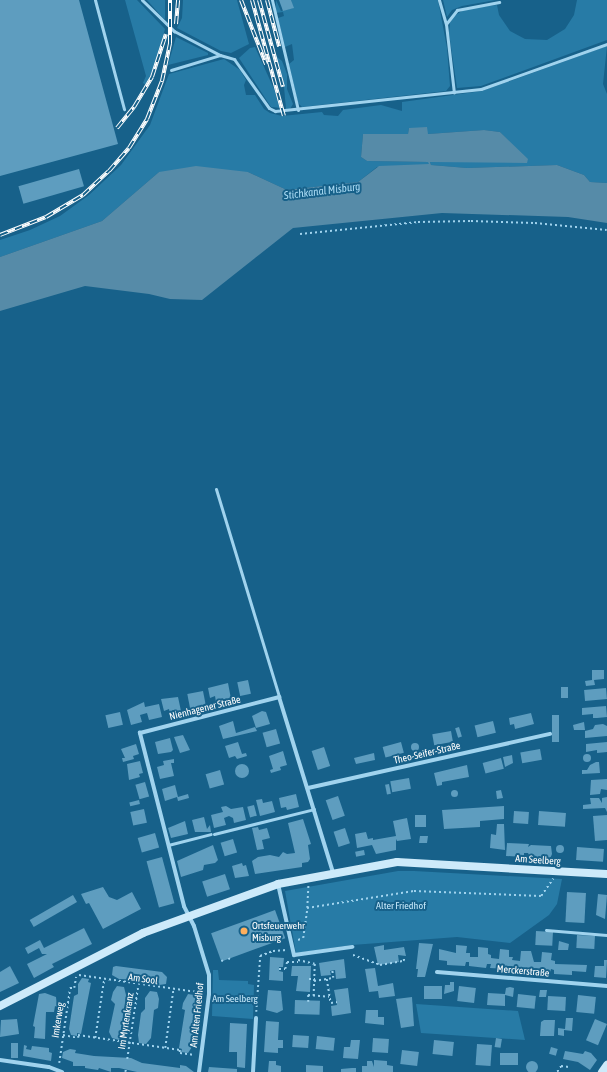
<!DOCTYPE html>
<meta charset="utf-8">
<style>
body{margin:0}
#map{position:relative;width:607px;height:1072px;overflow:hidden;background:#17618a;font-family:"Asap Condensed",sans-serif}
div>[style]{position:absolute}
.green>*{inset:0;background:#277ba6}
.water>*{inset:0;background:#568ba8}
.building>*{inset:0;background:#5e9dbf;transform-origin:0 0}
.round{border-radius:50%}
.path>*{height:1.5px;margin-top:-0.75px;transform-origin:0;background:repeating-linear-gradient(90deg,#a0d3ee 0 2px,transparent 0 5px)}
.lane>*{height:3px;margin:-1.5px;padding:0 1.5px;transform-origin:1.5px;border-radius:1.5px;background:#a0d3ee}
.street>*{height:4px;margin:-2px;padding:0 2px;transform-origin:2px;border-radius:2px;background:#a0d3ee}
.secondary>*{height:8px;margin:-4px;padding:0 4px;transform-origin:4px;border-radius:4px;background:#cdeafa}
.rail>*{height:4px;margin-top:-2px;transform-origin:0;background:repeating-linear-gradient(90deg,#17618a 0 8px,#fff 0 16px);box-sizing:border-box;border-block:1px solid #fff}
.dots>*{width:11px;height:11px;translate:-50% -50%;box-sizing:border-box;border:2px solid #17618a;border-radius:50%}
span{translate:-50% -50%;white-space:nowrap;text-align:center;line-height:1.15;-webkit-text-stroke:4px #17618a;paint-order:stroke}
.street-label{font-size:10px;color:#fff}
.park-label{font-size:10px;color:#c6e8fa}
.poi-label{font-size:10px;color:#fff}
.left{translate:0 -50%;text-align:left}
.water-label{font-size:11px;color:#abdcf5;font-style:italic}
</style>
<div id="map">
<div class="green">
<div style="clip-path:polygon(125px 0,137px 0,165px 29px,155px 64px,146px 85px,143px 83px,146px 76px)"></div>
<div style="clip-path:polygon(147px 0,165px 0,165px 19px,163px 18px)"></div>
<div style="clip-path:polygon(183px 0,237px 0,249px 44px,231px 53px,221px 51px,177px 28px,182px 18px)"></div>
<div style="clip-path:polygon(276px 0,281px 11px,293px 8px,291px 0,438px 0,447px 48px,450px 86px,446px 91px,302px 107px,298px 103px,289px 64px,294px 60px,292px 44px,285px 47px,278px 18px,284px 16px,283px 12px,276px 13px)"></div>
<div style="clip-path:polygon(443px 0,496px 0,462px 6px,452px 10px,447px 17px)"></div>
<div style="clip-path:polygon(577px 0,607px 0,607px 40px,481px 86px,457px 88px,449px 33px,450px 22px,454px 16px,465px 9px,497px 5px,499px 15px,510px 31px,525px 39px,547px 40px,565px 29px,574px 15px)"></div>
<div style="clip-path:polygon(176px 37px,208px 53px,208px 55px,168px 65px)"></div>
<div style="clip-path:polygon(607px 46px,603px 84px,607px 94px,607px 183px,590px 182px,584px 175px,557px 165px,467px 168px,431px 165px,430px 162px,502px 162px,525px 158px,500px 132px,484px 130px,428px 134px,409px 128px,408px 134px,363px 134px,361px 157px,367px 161px,429px 162px,429px 165px,377px 167px,358px 182px,287px 190px,248px 172px,159px 172px,102px 221px,0 257px,0 240px,30px 230px,60px 216px,89px 195px,121px 165px,150px 125px,169px 74px,224px 59px,240px 70px,246px 80px,244px 85px,246px 95px,255px 95px,264px 109px,270px 113px,282px 116px,322px 112px,324px 115px,338px 116px,343px 110px,381px 105px,402px 111px,402px 102px,482px 91px)"></div>
<div style="clip-path:polygon(255px 47px,274px 89px,281px 108px,271px 107px,239px 58px,250px 48px)"></div>
<div style="clip-path:polygon(276px 56px,282px 61px,287px 74px,287px 89px,293px 104px,290px 109px,286px 109px,284px 87px)"></div>
<div style="clip-path:polygon(398px 871px,414px 871px,562px 879px,557px 904px,549px 915px,510px 943px,457px 937px,352px 945px,296px 953px,285px 891px)"></div>
<div style="clip-path:polygon(213px 970px,218px 970px,219px 980px,248px 981px,248px 984px,254px 985px,253px 1019px,212px 1016px)"></div>
<div style="clip-path:polygon(416px 1004px,518px 1011px,525px 1040px,421px 1033px)"></div>
</div>
<div class="water">
<div style="clip-path:polygon(427px 127px,428px 134px,484px 130px,500px 132px,528px 159px,527px 163px,430px 162px,431px 165px,467px 168px,557px 165px,584px 175px,590px 182px,607px 183px,607px 223px,568px 217px,442px 213px,293px 228px,202px 300px,170px 299px,149px 294px,85px 286px,0 311px,0 257px,102px 221px,159px 172px,196px 166px,248px 172px,287px 190px,358px 182px,379px 166px,429px 164px,428px 162px,367px 161px,361px 157px,363px 134px,408px 134px,409px 128px)"></div>
</div>
<div class="building">
<div style="clip-path:polygon(0 0,79px 0,118px 144px,0 176px)"></div>
<div style="clip-path:polygon(279px 0,291px 0,294px 8px,283px 11px)"></div>
<div style="left:79px;top:169px;width:18px;height:63px;rotate:74deg"></div>
<div style="clip-path:polygon(592px 670px,604px 670px,604px 679px,594px 680px,595px 685px,586px 686px,585px 681px,592px 680px)"></div>
<div style="left:248px;top:680px;width:14px;height:11px;rotate:78deg"></div>
<div style="clip-path:polygon(228px 683px,231px 699px,216px 702px,215px 696px,210px 698px,208px 688px)"></div>
<div style="left:561px;top:687px;width:7px;height:11px"></div>
<div style="left:606px;top:688px;width:11px;height:22px;rotate:85deg"></div>
<div style="left:203px;top:691px;width:15px;height:16px;rotate:79deg"></div>
<div style="clip-path:polygon(178px 697px,181px 711px,170px 714px,169px 709px,164px 711px,161px 699px)"></div>
<div style="clip-path:polygon(144px 702px,145px 707px,159px 704px,162px 717px,149px 720px,147px 713px,140px 715px,142px 722px,131px 725px,127px 710px)"></div>
<div style="clip-path:polygon(606px 706px,607px 717px,597px 718px,593px 718px,593px 714px,582px 715px,582px 708px)"></div>
<div style="clip-path:polygon(262px 711px,266px 712px,270px 724px,256px 728px,252px 716px)"></div>
<div style="left:120px;top:712px;width:13px;height:15px;rotate:77deg"></div>
<div style="clip-path:polygon(531px 713px,534px 724px,515px 729px,514px 724px,510px 725px,509px 718px)"></div>
<div style="left:552px;top:715px;width:7px;height:27px"></div>
<div style="clip-path:polygon(233px 721px,236px 733px,255px 727px,257px 731px,223px 739px,219px 726px)"></div>
<div style="left:493px;top:721px;width:12px;height:19px;rotate:76deg"></div>
<div style="clip-path:polygon(584px 722px,585px 730px,574px 730px,573px 725px)"></div>
<div style="clip-path:polygon(603px 724px,607px 726px,607px 736px,585px 738px,585px 731px,593px 729px,595px 725px)"></div>
<div style="left:459px;top:727px;width:10px;height:4px;rotate:73deg"></div>
<div style="left:276px;top:729px;width:15px;height:14px;rotate:74deg"></div>
<div style="left:451px;top:731px;width:11px;height:19px;rotate:80deg"></div>
<div style="clip-path:polygon(183px 735px,190px 750px,180px 753px,174px 737px)"></div>
<div style="clip-path:polygon(170px 738px,173px 750px,171px 752px,158px 754px,155px 742px)"></div>
<div style="clip-path:polygon(238px 742px,242px 754px,246px 753px,247px 756px,237px 759px,235px 756px,229px 758px,225px 746px)"></div>
<div style="left:401px;top:742px;width:11px;height:19px;rotate:75deg"></div>
<div style="clip-path:polygon(607px 742px,607px 752px,597px 753px,597px 750px,586px 752px,586px 744px)"></div>
<div class="round" style="left:411px;top:743px;width:8px;height:8px"></div>
<div style="clip-path:polygon(136px 744px,139px 754px,133px 756px,134px 759px,123px 762px,122px 758px,125px 758px,121px 749px)"></div>
<div style="left:324px;top:747px;width:20px;height:13px;rotate:72deg"></div>
<div style="left:540px;top:749px;width:11px;height:20px;rotate:80deg"></div>
<div style="clip-path:polygon(283px 751px,287px 765px,280px 767px,281px 770px,271px 773px,270px 770px,273px 769px,269px 756px)"></div>
<div style="clip-path:polygon(374px 753px,375px 760px,356px 764px,354px 758px)"></div>
<div class="round" style="left:583px;top:754px;width:8px;height:8px"></div>
<div style="clip-path:polygon(512px 755px,513px 763px,505px 767px,503px 757px)"></div>
<div style="left:501px;top:758px;width:11px;height:19px;rotate:75deg"></div>
<div style="clip-path:polygon(174px 759px,174px 763px,171px 763px,174px 776px,160px 779px,157px 767px,164px 765px,163px 761px)"></div>
<div style="clip-path:polygon(140px 761px,143px 773px,139px 774px,140px 777px,129px 780px,127px 764px)"></div>
<div style="clip-path:polygon(596px 762px,599px 762px,600px 773px,582px 774px,582px 770px,587px 770px,590px 765px)"></div>
<div class="round" style="left:235px;top:764px;width:14px;height:14px"></div>
<div style="clip-path:polygon(467px 765px,469px 777px,442px 782px,442px 785px,437px 786px,434px 773px)"></div>
<div style="left:220px;top:770px;width:15px;height:15px;rotate:74deg"></div>
<div style="left:409px;top:778px;width:11px;height:19px;rotate:80deg"></div>
<div style="clip-path:polygon(607px 779px,607px 790px,601px 789px,600px 794px,590px 795px,591px 780px)"></div>
<div style="left:145px;top:782px;width:15px;height:10px;rotate:74deg"></div>
<div style="left:389px;top:784px;width:10px;height:4px;rotate:79deg"></div>
<div style="clip-path:polygon(175px 785px,178px 797px,188px 794px,189px 798px,178px 801px,177px 797px,165px 801px,162px 789px)"></div>
<div class="round" style="left:450.5px;top:789.5px;width:7px;height:7px"></div>
<div style="clip-path:polygon(501px 790px,503px 798px,497px 799px,496px 791px)"></div>
<div style="clip-path:polygon(296px 794px,299px 807px,287px 810px,286px 807px,281px 808px,279px 798px)"></div>
<div style="left:338px;top:796px;width:21px;height:13px;rotate:71deg"></div>
<div style="clip-path:polygon(607px 797px,607px 812px,605px 808px,583px 809px,583px 805px,591px 804px,590px 798px,599px 798px,602px 803px,602px 798px)"></div>
<div style="clip-path:polygon(262px 799px,263px 803px,272px 801px,275px 812px,260px 816px,256px 800px)"></div>
<div style="left:139px;top:800px;width:4px;height:10px;rotate:76deg"></div>
<div style="left:254px;top:805px;width:11px;height:7px;rotate:75deg"></div>
<div style="clip-path:polygon(226px 806px,231px 809px,243px 807px,246px 820px,234px 823px,233px 818px,229px 816px,224px 818px,226px 825px,214px 828px,211px 815px,223px 812px,221px 807px)"></div>
<div style="clip-path:polygon(504px 806px,504px 819px,480px 821px,480px 827px,444px 829px,442px 810px)"></div>
<div style="left:144px;top:809px;width:14px;height:14px;rotate:78deg"></div>
<div style="left:514px;top:811px;width:15px;height:12px;rotate:4deg"></div>
<div style="left:539px;top:811px;width:27px;height:14px;rotate:4deg"></div>
<div style="left:415px;top:815px;width:11px;height:12px"></div>
<div style="clip-path:polygon(607px 815px,607px 840px,595px 841px,593px 816px)"></div>
<div style="clip-path:polygon(204px 817px,207px 829px,210px 825px,211px 832px,195px 832px,192px 820px)"></div>
<div style="clip-path:polygon(407px 818px,411px 839px,397px 841px,396px 839px,396px 850px,376px 854px,372px 845px,357px 848px,355px 834px,366px 832px,368px 839px,373px 838px,373px 840px,396px 836px,393px 821px)"></div>
<div style="clip-path:polygon(303px 819px,311px 844px,308px 845px,310px 859px,308px 862px,302px 863px,302px 867px,255px 874px,252px 861px,258px 857px,270px 855px,279px 857px,283px 852px,287px 854px,295px 853px,288px 823px)"></div>
<div style="clip-path:polygon(185px 821px,188px 834px,171px 838px,168px 828px)"></div>
<div style="clip-path:polygon(497px 824px,504px 824px,505px 850px,490px 848px,491px 834px,496px 835px)"></div>
<div style="clip-path:polygon(258px 827px,259px 830px,267px 828px,270px 838px,262px 840px,264px 849px,257px 850px,252px 828px)"></div>
<div style="left:345px;top:828px;width:16px;height:12px;rotate:72deg"></div>
<div style="left:155px;top:833px;width:15px;height:18px;rotate:74deg"></div>
<div style="clip-path:polygon(420px 836px,428px 836px,427px 843px,419px 843px)"></div>
<div style="left:233px;top:839px;width:14px;height:13px;rotate:73deg"></div>
<div style="clip-path:polygon(507px 843px,529px 844px,528px 847px,531px 845px,551px 846px,552px 854px,550px 859px,530px 857px,528px 853px,524px 853px,524px 857px,506px 856px)"></div>
<div style="clip-path:polygon(213px 845px,218px 860px,215px 863px,204px 865px,203px 870px,181px 877px,177px 861px)"></div>
<div class="round" style="left:556px;top:845px;width:8px;height:8px"></div>
<div style="left:577px;top:847px;width:27px;height:13px;rotate:4deg"></div>
<div style="left:364px;top:850px;width:5px;height:9px;rotate:79deg"></div>
<div style="left:162px;top:857px;width:48px;height:16px;rotate:75deg"></div>
<div style="clip-path:polygon(242px 863px,243px 866px,246px 865px,249px 876px,235px 878px,232px 866px)"></div>
<div style="left:225px;top:874px;width:16px;height:24px;rotate:72deg"></div>
<div style="clip-path:polygon(103px 887px,109px 897px,117px 900px,132px 892px,141px 909px,103px 929px,89px 903px,86px 904px,81px 894px)"></div>
<div style="left:567px;top:892px;width:19px;height:30px;rotate:3deg"></div>
<div style="clip-path:polygon(598px 894px,607px 895px,605px 919px,596px 915px)"></div>
<div style="left:73px;top:895px;width:8px;height:50px;rotate:60deg"></div>
<div style="left:275px;top:910px;width:30px;height:68px;rotate:70deg"></div>
<div style="clip-path:polygon(84px 928px,92px 944px,52px 964px,54px 967px,34px 978px,27px 964px,47px 954px,42px 954px,39px 948px,28px 954px,25px 948px,40px 940px,44px 948px)"></div>
<div style="left:536px;top:931px;width:17px;height:14px;rotate:3deg"></div>
<div style="left:577px;top:935px;width:18px;height:13px;rotate:3deg"></div>
<div style="clip-path:polygon(559px 941px,569px 944px,568px 950px,558px 950px)"></div>
<div style="clip-path:polygon(419px 943px,433px 944px,425px 977px,417px 977px,418px 969px,416px 969px)"></div>
<div style="clip-path:polygon(384px 945px,384px 950px,404px 947px,406px 956px,398px 955px,399px 962px,378px 965px,374px 947px)"></div>
<div style="clip-path:polygon(456px 945px,467px 946px,466px 953px,470px 953px,470px 957px,478px 957px,478px 947px,488px 948px,488px 954px,491px 955px,491px 958px,499px 959px,500px 949px,509px 950px,509px 957px,513px 957px,512px 960px,520px 961px,521px 951px,531px 951px,534px 962px,541px 962px,542px 952px,552px 953px,551px 960px,555px 961px,555px 964px,587px 965px,586px 972px,572px 971px,572px 975px,554px 974px,554px 970px,551px 969px,550px 973px,533px 972px,533px 967px,530px 967px,529px 971px,512px 970px,512px 966px,508px 966px,508px 969px,490px 968px,491px 964px,487px 964px,486px 968px,469px 966px,469px 962px,466px 962px,465px 966px,447px 965px,447px 961px,439px 960px,439px 949px,456px 953px)"></div>
<div style="clip-path:polygon(270px 957px,284px 958px,283px 967px,279px 967px,279px 971px,283px 972px,283px 981px,269px 980px)"></div>
<div style="clip-path:polygon(344px 959px,346px 978px,336px 979px,335px 970px,330px 971px,331px 975px,321px 976px,319px 963px)"></div>
<div style="clip-path:polygon(604px 960px,607px 960px,606px 978px,594px 977px,595px 966px,604px 966px)"></div>
<div style="clip-path:polygon(10px 966px,19px 983px,0 992px,0 972px)"></div>
<div style="clip-path:polygon(116px 966px,162px 972px,167px 977px,166px 984px,159px 985px,143px 980px,119px 979px,112px 975px,113px 967px)"></div>
<div style="clip-path:polygon(292px 966px,311px 966px,310px 992px,296px 991px,298px 976px,291px 976px)"></div>
<div style="clip-path:polygon(375px 968px,378px 986px,393px 983px,395px 996px,379px 998px,378px 991px,369px 992px,365px 969px)"></div>
<div style="clip-path:polygon(82px 978px,89px 979px,88px 982px,91px 983px,81px 1034px,77px 1033px,77px 1036px,71px 1035px,69px 1029px,74px 996px,78px 994px,78px 984px)"></div>
<div style="clip-path:polygon(450px 982px,454px 982px,454px 991px,444px 994px,445px 985px,450px 985px)"></div>
<div style="clip-path:polygon(117px 986px,124px 987px,126px 995px,123px 1033px,119px 1040px,112px 1038px,109px 1032px,115px 1004px,111px 1000px,113px 992px)"></div>
<div style="left:424px;top:986px;width:18px;height:13px"></div>
<div style="left:459px;top:986px;width:17px;height:15px;rotate:7deg"></div>
<div style="clip-path:polygon(510px 987px,514px 988px,513px 997px,505px 995px,505px 1006px,487px 1005px,488px 993px,505px 994px,506px 988px)"></div>
<div style="clip-path:polygon(348px 988px,351px 1013px,332px 1016px,331px 1006px,337px 1005px,334px 990px)"></div>
<div style="clip-path:polygon(268px 990px,281px 991px,283px 1010px,277px 1013px,266px 1010px)"></div>
<div style="clip-path:polygon(540px 990px,547px 990px,546px 997px,539px 997px)"></div>
<div style="clip-path:polygon(150px 991px,157px 992px,159px 999px,158px 1008px,154px 1010px,151px 1038px,146px 1044px,139px 1043px,138px 1035px,141px 1013px,145px 1009px,145px 998px)"></div>
<div style="clip-path:polygon(45px 993px,56px 997px,57px 1007px,55px 1006px,54px 1012px,46px 1012px,45px 1039px,34px 1038px,35px 1027px,33px 1026px,39px 994px)"></div>
<div style="clip-path:polygon(188px 994px,194px 995px,196px 1001px,194px 1011px,197px 1014px,192px 1047px,188px 1053px,181px 1052px,182px 1049px,179px 1048px,185px 1010px,182px 1009px,183px 1003px)"></div>
<div style="left:518px;top:994px;width:18px;height:13px;rotate:6deg"></div>
<div style="left:578px;top:995px;width:18px;height:17px;rotate:6deg"></div>
<div style="left:548px;top:996px;width:18px;height:14px;rotate:3deg"></div>
<div style="clip-path:polygon(412px 997px,414px 1026px,401px 1028px,396px 999px)"></div>
<div style="left:295px;top:1000px;width:25px;height:14px;rotate:2deg"></div>
<div style="clip-path:polygon(366px 1010px,378px 1010px,378px 1017px,384px 1017px,384px 1025px,365px 1023px)"></div>
<div style="clip-path:polygon(566px 1018px,573px 1018px,572px 1031px,564px 1030px,564px 1036px,558px 1035px,558px 1028px,565px 1029px)"></div>
<div style="clip-path:polygon(17px 1019px,19px 1034px,0 1037px,1px 1020px)"></div>
<div style="left:595px;top:1019px;width:13px;height:23px;rotate:23deg"></div>
<div style="clip-path:polygon(544px 1020px,555px 1020px,554px 1036px,540px 1036px,541px 1022px)"></div>
<div style="clip-path:polygon(266px 1021px,279px 1022px,278px 1040px,283px 1040px,283px 1048px,278px 1048px,278px 1053px,264px 1052px)"></div>
<div style="clip-path:polygon(230px 1023px,247px 1024px,245px 1068px,237px 1067px,237px 1052px,229px 1052px)"></div>
<div style="left:293px;top:1035px;width:16px;height:12px;rotate:4deg"></div>
<div style="left:317px;top:1036px;width:18px;height:13px;rotate:6deg"></div>
<div style="left:373px;top:1038px;width:16px;height:14px;rotate:4deg"></div>
<div style="left:496px;top:1038px;width:6px;height:9px;rotate:9deg"></div>
<div style="clip-path:polygon(351px 1040px,360px 1040px,358px 1059px,343px 1058px,344px 1047px,350px 1047px)"></div>
<div style="left:434px;top:1040px;width:20px;height:14px;rotate:6deg"></div>
<div style="left:11px;top:1043px;width:7px;height:15px"></div>
<div style="left:477px;top:1044px;width:15px;height:21px;rotate:4deg"></div>
<div style="clip-path:polygon(24px 1045px,27px 1046px,26px 1049px,31px 1050px,32px 1046px,49px 1048px,49px 1052px,52px 1053px,51px 1061px,23px 1056px)"></div>
<div style="left:551px;top:1047px;width:7px;height:7px;rotate:16deg"></div>
<div style="clip-path:polygon(70px 1049px,76px 1050px,75px 1053px,94px 1056px,131px 1058px,142px 1063px,180px 1068px,180px 1065px,186px 1066px,194px 1072px,137px 1072px,119px 1068px,111px 1068px,111px 1072px,99px 1068px,98px 1070px,85px 1068px,85px 1066px,73px 1066px,73px 1062px,62px 1058px,63px 1052px)"></div>
<div style="left:402px;top:1050px;width:17px;height:14px;rotate:7deg"></div>
<div style="clip-path:polygon(565px 1051px,583px 1054px,585px 1051px,591px 1053px,597px 1060px,590px 1070px,578px 1062px,563px 1059px)"></div>
<div style="left:500px;top:1053px;width:18px;height:12px"></div>
<div style="clip-path:polygon(374px 1060px,387px 1061px,387px 1065px,393px 1066px,393px 1072px,362px 1072px,362px 1066px,367px 1066px,367px 1061px,372px 1061px,374px 1067px)"></div>
<div class="round" style="left:526px;top:1061px;width:12px;height:12px"></div>
<div style="clip-path:polygon(269px 1061px,276px 1061px,276px 1065px,281px 1066px,281px 1072px,268px 1072px)"></div>
<div style="clip-path:polygon(306px 1065px,323px 1066px,323px 1072px,306px 1072px)"></div>
<div style="clip-path:polygon(209px 1067px,237px 1069px,237px 1072px,208px 1072px)"></div>
<div style="clip-path:polygon(352px 1068px,356px 1068px,356px 1072px,341px 1072px,341px 1069px)"></div>
</div>
<div class="path">
<div style="left:300px;top:234px;width:119px;rotate:-5.8deg"></div>
<div style="left:418px;top:222px;width:53px;rotate:-1.1deg"></div>
<div style="left:471px;top:221px;width:64px;rotate:1.8deg"></div>
<div style="left:535px;top:223px;width:72px;rotate:5.6deg"></div>
<div style="left:307px;top:908px;width:22px;rotate:-87deg"></div>
<div style="left:298px;top:940px;width:5px;rotate:-22deg"></div>
<div style="left:303px;top:938px;width:30px;rotate:-82deg"></div>
<div style="left:307px;top:908px;width:108px;rotate:-9deg"></div>
<div style="left:414px;top:891px;width:127px;rotate:2.3deg"></div>
<div style="left:541px;top:896px;width:21px;rotate:-55deg"></div>
<div style="left:353px;top:955px;width:29px;rotate:20deg"></div>
<div style="left:380px;top:965px;width:23px;rotate:-10deg"></div>
<div style="left:403px;top:961px;width:4px;rotate:-56deg"></div>
<div style="left:229px;top:958px;width:2px;rotate:63deg"></div>
<div style="left:222px;top:960px;width:2px;rotate:63deg"></div>
<div style="left:298px;top:960px;width:17px;rotate:13deg"></div>
<div style="left:315px;top:964px;width:32px;rotate:92deg"></div>
<div style="left:279px;top:969px;width:6px"></div>
<div style="left:285px;top:969px;width:7px;rotate:-74deg"></div>
<div style="left:287px;top:962px;width:11px"></div>
<div style="left:79px;top:975px;width:126px;rotate:8.2deg"></div>
<div style="left:309px;top:979px;width:6px"></div>
<div style="left:327px;top:979px;width:24px;rotate:81deg"></div>
<div style="left:331px;top:1003px;width:6px;rotate:-9deg"></div>
<div style="left:314px;top:981px;width:19px;rotate:-9deg"></div>
<div style="left:333px;top:978px;width:8px;rotate:-97deg"></div>
<div style="left:308px;top:1002px;width:7px;rotate:-90deg"></div>
<div style="left:308px;top:995px;width:21px;rotate:5deg"></div>
<div style="left:256px;top:1012px;width:56px;rotate:-85.9deg"></div>
<div style="left:260px;top:956px;width:14px;rotate:-21deg"></div>
<div style="left:273px;top:951px;width:14px;rotate:-4deg"></div>
<div style="left:63px;top:1035px;width:15px;rotate:11deg"></div>
<div style="left:78px;top:1038px;width:3px;rotate:-90deg"></div>
<div style="left:78px;top:1035px;width:103px;rotate:8.4deg"></div>
<div style="left:180px;top:1050px;width:3px;rotate:90deg"></div>
<div style="left:180px;top:1053px;width:15px;rotate:8deg"></div>
<div style="left:95px;top:1038px;width:60px;rotate:-81.3deg"></div>
<div style="left:165px;top:1048px;width:58px;rotate:-82deg"></div>
<div style="left:127px;top:1059px;width:74px;rotate:-81.4deg"></div>
<div style="left:59px;top:1063px;width:76px;rotate:-81.7deg"></div>
<div style="left:70px;top:988px;width:4px"></div>
<div style="left:74px;top:988px;width:11px;rotate:-80deg"></div>
<div style="left:125px;top:1072px;width:3px;rotate:-72deg"></div>
<div style="left:557px;top:1072px;width:7px;rotate:-56deg"></div>
<div style="left:561px;top:1066px;width:8px;rotate:7deg"></div>
</div>
<div class="lane">
<div style="left:95px;top:0;width:113px;rotate:75.1deg"></div>
<div style="left:142px;top:0;width:45px;rotate:44.1deg"></div>
<div style="left:174px;top:31px;width:52px;rotate:27.6deg"></div>
<div style="left:220px;top:55px;width:15px;rotate:16deg"></div>
<div style="left:234px;top:59px;width:60px;rotate:54.5deg"></div>
<div style="left:269px;top:108px;width:7px;rotate:27deg"></div>
<div style="left:275px;top:111px;width:207px;rotate:-6.1deg"></div>
<div style="left:481px;top:89px;width:134px;rotate:-19.7deg"></div>
<div style="left:272px;top:0;width:113px;rotate:76.7deg"></div>
<div style="left:439px;top:0;width:25px;rotate:74deg"></div>
<div style="left:446px;top:24px;width:69px;rotate:83.4deg"></div>
<div style="left:446px;top:24px;width:18px;rotate:-52deg"></div>
<div style="left:457px;top:10px;width:43px;rotate:-10.8deg"></div>
<div style="left:171px;top:70px;width:51px;rotate:-17deg"></div>
<div style="left:216px;top:489px;width:217px;rotate:73.1deg"></div>
<div style="left:214px;top:834px;width:103px;rotate:-14deg"></div>
<div style="left:168px;top:845px;width:44px;rotate:-14.3deg"></div>
<div style="left:546px;top:930px;width:61px;rotate:4.7deg"></div>
</div>
<div class="street">
<div style="left:308px;top:788px;width:248px;rotate:-12.6deg"></div>
<div style="left:278px;top:884px;width:73px;rotate:77.3deg"></div>
<div style="left:294px;top:955px;width:59px;rotate:-7.9deg"></div>
<div style="left:437px;top:972px;width:171px;rotate:4.7deg"></div>
<div style="left:0;top:1060px;width:49px;rotate:8.1deg"></div>
<div style="left:49px;top:1067px;width:14px;rotate:21deg"></div>
<div style="left:199px;top:1072px;width:79px;rotate:-82.7deg"></div>
<div style="left:209px;top:994px;width:19px;rotate:-90deg"></div>
<div style="left:209px;top:975px;width:51px;rotate:-107deg"></div>
<div style="left:194px;top:926px;width:22px;rotate:-117deg"></div>
<div style="left:184px;top:906px;width:179px;rotate:-104.3deg"></div>
<div style="left:140px;top:733px;width:144px;rotate:-14.5deg"></div>
<div style="left:279px;top:697px;width:184px;rotate:72.9deg"></div>
<div style="left:253px;top:1072px;width:54px;rotate:-86.8deg"></div>
</div>
<div class="secondary">
<div style="left:0;top:1006px;width:161px;rotate:-27deg"></div>
<div style="left:143px;top:933px;width:144px;rotate:-19.9deg"></div>
<div style="left:278px;top:884px;width:121px;rotate:-10.5deg"></div>
<div style="left:397px;top:862px;width:210px;rotate:3.3deg"></div>
<div style="left:602px;top:1072px;width:9px;rotate:-54deg"></div>
</div>
<div class="rail">
<div style="left:241px;top:0;width:69px;rotate:68.7deg"></div>
<div style="left:252px;top:0;width:120px;rotate:74.6deg"></div>
<div style="left:259px;top:0;width:90px;rotate:74.6deg"></div>
<div style="left:267px;top:0;width:48px;rotate:75.4deg"></div>
<div style="left:176px;top:24px;width:24px;rotate:-85deg"></div>
<div style="left:117px;top:128px;width:27px;rotate:-51deg"></div>
<div style="left:134px;top:107px;width:35px;rotate:-59deg"></div>
<div style="left:152px;top:77px;width:45px;rotate:-72deg"></div>
<div style="left:0;top:235px;width:49px;rotate:-21.4deg"></div>
<div style="left:46px;top:217px;width:43px;rotate:-30.7deg"></div>
<div style="left:83px;top:195px;width:35px;rotate:-43deg"></div>
<div style="left:109px;top:171px;width:30px;rotate:-49deg"></div>
<div style="left:129px;top:148px;width:34px;rotate:-58deg"></div>
<div style="left:147px;top:119px;width:41px;rotate:-68.5deg"></div>
<div style="left:162px;top:81px;width:39px;rotate:-78deg"></div>
<div style="left:170px;top:43px;width:43px;rotate:-90deg"></div>
</div>
<div class="dots">
<div style="left:244px;top:931px;background:#ffaf5d"></div>
</div>
<div class="street-label">
<span style="left:205px;top:708px;rotate:-14deg">Nienhagener Straße</span>
<span style="left:427px;top:753px;rotate:-13deg">Theo-Seifer-Straße</span>
<span style="left:538px;top:860px;rotate:4deg">Am Seelberg</span>
<span style="left:523px;top:971px;rotate:5deg">Merckerstraße</span>
<span style="left:143px;top:979px;rotate:8deg">Am Sool</span>
<span style="left:197px;top:1015px;rotate:-84deg">Am Alten Friedhof</span>
<span style="left:58px;top:1020px;rotate:-81deg">Imkerweg</span>
<span style="left:126px;top:1021px;rotate:-81deg">Im Myrtenkranz</span>
</div>
<div class="park-label">
<span style="left:401px;top:906px">Alter Friedhof</span>
<span style="left:235px;top:999px">Am Seelberg</span>
</div>
<div class="poi-label">
<span class="left" style="left:252px;top:931px">Ortsfeuerwehr<br>Misburg</span>
</div>
<div class="water-label">
<span style="left:322px;top:191px;rotate:-7deg">Stichkanal Misburg</span>
</div>
</div>
